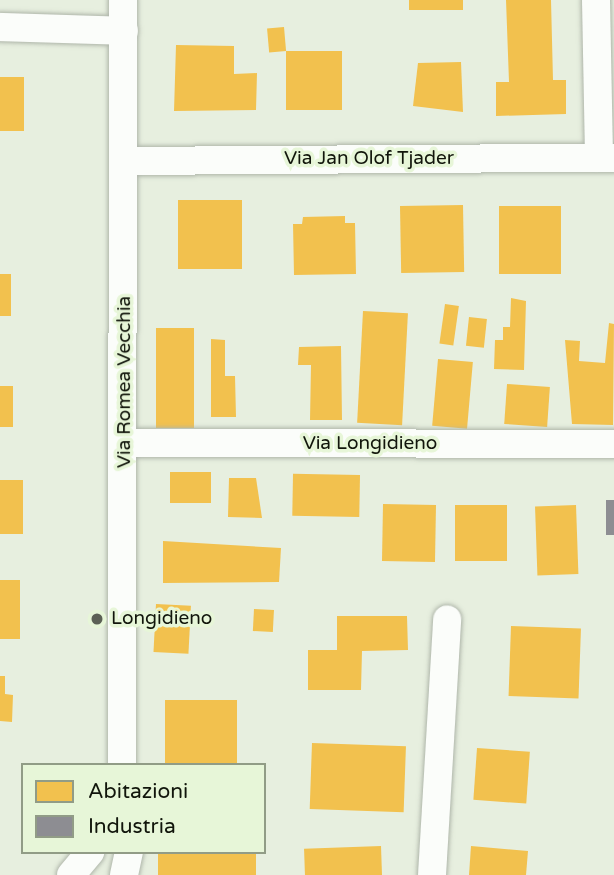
<!DOCTYPE html>
<style>
body{margin:0}
#map{position:relative;width:614px;height:875px;overflow:hidden;background:#e7efdf;font-family:"Varela Round",sans-serif}
div>[style]{position:absolute}
.homes>*{inset:0;background:#f2c14e;transform-origin:0 0}
.industry>*{inset:0;background:#8d8d92;transform-origin:0 0}
.roads{filter:drop-shadow(0 0 2px #afb6aa) drop-shadow(0 0 2px #afb6aa)}
.minor>*{height:28px;margin:-14px;padding:0 14px;transform-origin:14px;border-radius:14px;background:#fbfdfa}
.dots>*{width:19px;height:19px;translate:-50% -50%;box-sizing:border-box;border:4px solid #e7f6d8;border-radius:50%}
span{translate:-50% -50%;white-space:nowrap;text-align:center;line-height:1.15;-webkit-text-stroke:7px #e7f6d8;paint-order:stroke}
.street-label{font-size:19px;color:#11150b}
.poi-label{font-size:19px;color:#11150b}
.left{translate:0 -50%;text-align:left}
.legend{position:absolute;left:21px;top:763px;width:245px;height:91px;box-sizing:border-box;background:#e7f6d8;border:2px solid #919c86;margin:0;padding:9px 12px;list-style:none;font-size:21px;color:#11150b}
.legend li{display:flex;align-items:center;gap:14px;height:35px}
.legend b{width:35px;border:2px solid #919c86}
</style>
<div id="map">
<div class="homes">
<div style="left:409px;top:0;width:54px;height:10px"></div>
<div style="clip-path:polygon(506px 0,551px 0,553px 80px,566px 80px,566px 114px,496px 116px,496px 82px,509px 82px)"></div>
<div style="left:284px;top:27px;width:24px;height:17px;rotate:85deg"></div>
<div style="clip-path:polygon(176px 45px,234px 46px,234px 74px,257px 73px,256px 110px,174px 111px)"></div>
<div style="left:286px;top:51px;width:56px;height:59px"></div>
<div style="clip-path:polygon(461px 62px,463px 112px,413px 106px,418px 63px)"></div>
<div style="left:0;top:77px;width:24px;height:54px"></div>
<div style="left:242px;top:200px;width:69px;height:64px;rotate:90deg"></div>
<div style="left:463px;top:205px;width:67px;height:63px;rotate:89deg"></div>
<div style="left:561px;top:206px;width:68px;height:62px;rotate:90deg"></div>
<div style="clip-path:polygon(345px 216px,345px 223px,355px 223px,356px 274px,294px 275px,293px 224px,302px 224px,303px 217px)"></div>
<div style="left:0;top:274px;width:11px;height:42px"></div>
<div style="clip-path:polygon(511px 298px,526px 301px,524px 370px,494px 369px,495px 340px,503px 340px,503px 327px,510px 327px)"></div>
<div style="left:445px;top:304px;width:14px;height:40px;rotate:8deg"></div>
<div style="left:363px;top:311px;width:45px;height:112px;rotate:3deg"></div>
<div style="left:469px;top:317px;width:18px;height:29px;rotate:6deg"></div>
<div style="clip-path:polygon(609px 323px,614px 324px,613px 425px,572px 424px,565px 340px,580px 341px,579px 361px,605px 363px)"></div>
<div style="left:156px;top:328px;width:38px;height:100px"></div>
<div style="clip-path:polygon(211px 339px,225px 340px,225px 376px,235px 376px,236px 417px,211px 417px)"></div>
<div style="clip-path:polygon(341px 346px,342px 420px,310px 420px,311px 365px,298px 365px,299px 347px)"></div>
<div style="left:438px;top:359px;width:35px;height:67px;rotate:5deg"></div>
<div style="left:507px;top:384px;width:43px;height:40px;rotate:4deg"></div>
<div style="left:0;top:386px;width:13px;height:41px"></div>
<div style="left:170px;top:472px;width:41px;height:31px"></div>
<div style="left:360px;top:475px;width:42px;height:67px;rotate:91deg"></div>
<div style="clip-path:polygon(229px 478px,256px 478px,262px 518px,228px 517px)"></div>
<div style="left:0;top:480px;width:23px;height:54px"></div>
<div style="left:383px;top:504px;width:53px;height:57px;rotate:1deg"></div>
<div style="left:455px;top:505px;width:52px;height:56px"></div>
<div style="left:576px;top:505px;width:69px;height:41px;rotate:88deg"></div>
<div style="clip-path:polygon(163px 541px,281px 548px,279px 582px,163px 583px)"></div>
<div style="left:0;top:580px;width:20px;height:59px"></div>
<div style="left:156px;top:604px;width:35px;height:48px;rotate:3deg"></div>
<div style="left:254px;top:609px;width:20px;height:22px;rotate:3deg"></div>
<div style="clip-path:polygon(337px 616px,407px 616px,408px 650px,362px 651px,361px 690px,308px 690px,308px 650px,337px 650px)"></div>
<div style="left:511px;top:626px;width:70px;height:70px;rotate:2deg"></div>
<div style="clip-path:polygon(0 676px,5px 676px,5px 694px,13px 695px,12px 722px,0 721px)"></div>
<div style="left:165px;top:700px;width:72px;height:65px"></div>
<div style="left:312px;top:743px;width:94px;height:66px;rotate:2deg"></div>
<div style="left:477px;top:748px;width:53px;height:52px;rotate:4deg"></div>
<div style="left:381px;top:846px;width:29px;height:77px;rotate:88deg"></div>
<div style="clip-path:polygon(471px 846px,528px 851px,526px 875px,469px 875px)"></div>
<div style="left:158px;top:852px;width:98px;height:23px"></div>
</div>
<div class="industry">
<div style="left:606px;top:500px;width:8px;height:35px"></div>
</div>
<div class="roads">
<div class="minor">
<div style="left:596px;top:0;width:158px;rotate:88.9deg"></div>
<div style="left:0;top:27px;width:124px;rotate:1.8deg"></div>
<div style="left:124px;top:161px;width:490px;rotate:-0.4deg"></div>
<div style="left:125px;top:443px;width:489px;rotate:0.1deg"></div>
<div style="left:122px;top:765px;width:765px;rotate:-89.93deg"></div>
<div style="left:71px;top:875px;width:30px;rotate:-50deg"></div>
<div style="left:124px;top:875px;width:24px;rotate:-78deg"></div>
<div style="left:432px;top:875px;width:256px;rotate:-86.6deg"></div>
</div>
</div>
<div class="dots">
<div style="left:97px;top:619px;background:#5c6155"></div>
</div>
<div class="street-label">
<span style="left:369px;top:159px">Via Jan Olof Tjader</span>
<span style="left:125px;top:382px;rotate:-90deg">Via Romea Vecchia</span>
<span style="left:370px;top:444px">Via Longidieno</span>
</div>
<div class="poi-label">
<span class="left" style="left:111px;top:619px">Longidieno</span>
</div>
<ul class="legend">
<li><b style="height:19px;background:#f2c14e"></b>Abitazioni</li>
<li><b style="height:19px;background:#8d8d92"></b>Industria</li>
</ul>
</div>
